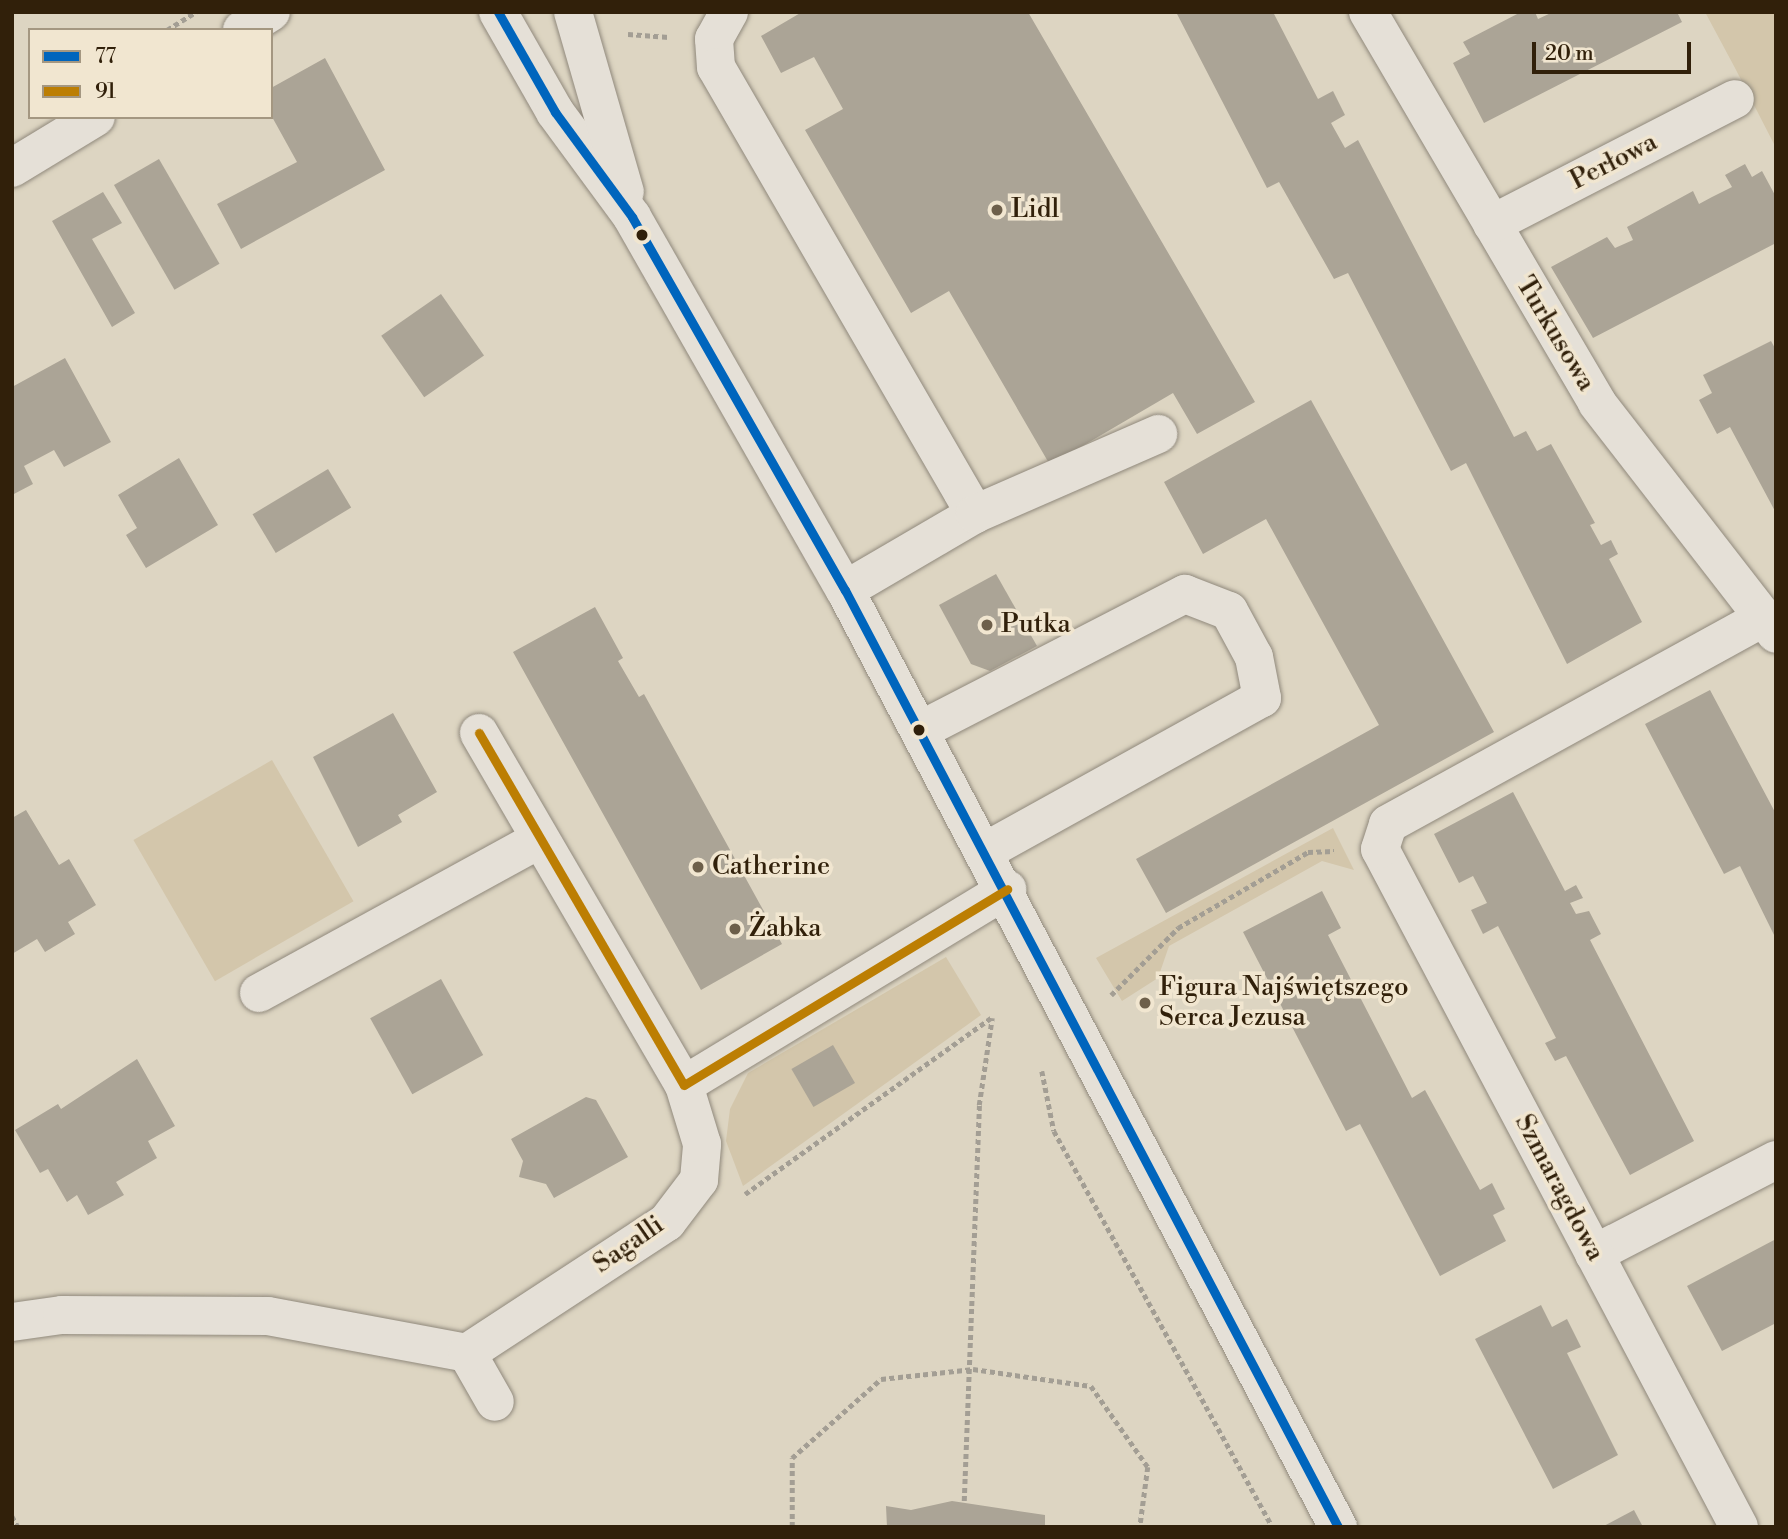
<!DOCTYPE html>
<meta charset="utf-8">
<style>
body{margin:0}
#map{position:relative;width:1788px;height:1539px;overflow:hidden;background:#ddd5c2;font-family:"Libre Bodoni",serif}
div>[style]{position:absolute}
.green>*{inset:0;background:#d3c6ab;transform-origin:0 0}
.building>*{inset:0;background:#aba496;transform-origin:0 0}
.path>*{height:4.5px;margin-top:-2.25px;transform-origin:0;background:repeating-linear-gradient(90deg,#a39e94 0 5px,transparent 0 8.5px)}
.roads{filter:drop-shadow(0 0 2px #90897c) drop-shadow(0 0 2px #90897c)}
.minor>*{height:38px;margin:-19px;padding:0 19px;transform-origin:19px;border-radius:19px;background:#e5e0d7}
.bus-1>*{height:9px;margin:-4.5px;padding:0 4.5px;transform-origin:4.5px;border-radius:4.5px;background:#0065bd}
.bus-2>*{height:9px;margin:-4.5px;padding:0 4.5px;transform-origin:4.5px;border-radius:4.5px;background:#bc7e03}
.dots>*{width:19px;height:19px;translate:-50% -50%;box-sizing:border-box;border:4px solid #f1e6d0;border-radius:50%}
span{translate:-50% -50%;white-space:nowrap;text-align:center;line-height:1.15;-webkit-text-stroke:7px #f1e6d0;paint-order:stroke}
.street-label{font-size:26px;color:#31200a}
.poi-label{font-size:26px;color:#31200a}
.left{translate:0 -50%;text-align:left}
.frame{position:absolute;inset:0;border:14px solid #31200a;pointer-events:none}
.legend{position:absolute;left:28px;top:28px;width:245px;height:91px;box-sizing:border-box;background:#f1e6d0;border:2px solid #a49781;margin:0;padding:9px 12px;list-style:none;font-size:21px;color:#31200a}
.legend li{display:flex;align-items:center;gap:14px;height:35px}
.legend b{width:35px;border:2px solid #a49781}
.scale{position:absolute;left:1532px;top:42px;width:159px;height:32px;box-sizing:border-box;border:4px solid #31200a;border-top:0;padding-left:9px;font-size:21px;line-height:24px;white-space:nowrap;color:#31200a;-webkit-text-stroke:5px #f1e6d0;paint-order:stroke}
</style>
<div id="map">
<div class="green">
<div style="clip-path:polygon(1705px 12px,1776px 12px,1776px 148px,1735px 68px)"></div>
<div style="left:272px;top:760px;width:163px;height:160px;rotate:60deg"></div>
<div style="clip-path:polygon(1333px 828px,1354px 870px,1322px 861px,1169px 946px,1158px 978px,1122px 1001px,1096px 958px)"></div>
<div style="clip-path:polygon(946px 957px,981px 1015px,743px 1186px,726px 1141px,730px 1109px,748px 1073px)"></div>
</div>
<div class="building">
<div style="clip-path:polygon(802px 12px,1028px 12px,1255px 402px,1197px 434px,1173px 393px,1050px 465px,949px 291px,911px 313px,805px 130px,843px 109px,814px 57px,781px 73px,761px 36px)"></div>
<div style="clip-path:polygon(1176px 12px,1273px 12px,1318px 99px,1333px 91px,1345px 115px,1331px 123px,1345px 148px,1358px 140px,1514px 437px,1526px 431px,1537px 451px,1551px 444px,1595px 523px,1590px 525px,1601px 545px,1611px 540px,1618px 554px,1609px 559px,1642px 622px,1567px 664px,1466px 463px,1451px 471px,1348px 273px,1334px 279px,1279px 182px,1267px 188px)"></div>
<div style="clip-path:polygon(1521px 12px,1535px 12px,1538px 19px,1553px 12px,1677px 12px,1682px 22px,1484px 123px,1453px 63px,1470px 54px,1463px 42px)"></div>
<div style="clip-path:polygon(325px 58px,385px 170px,241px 249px,217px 204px,297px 162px,271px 115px,271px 88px)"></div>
<div style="left:159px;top:159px;width:121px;height:52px;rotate:60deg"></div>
<div style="clip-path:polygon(1745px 164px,1752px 177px,1762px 171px,1776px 197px,1776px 243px,1593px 338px,1551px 267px,1607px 237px,1615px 248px,1633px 240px,1627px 227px,1693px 191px,1699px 204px,1712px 197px,1732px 187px,1725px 175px)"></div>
<div style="clip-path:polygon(103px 192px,122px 223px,92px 239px,135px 313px,112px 327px,52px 221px)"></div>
<div style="left:441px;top:294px;width:75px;height:73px;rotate:55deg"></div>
<div style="clip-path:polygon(1771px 341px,1776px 350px,1776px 513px,1730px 427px,1717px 434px,1699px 400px,1712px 393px,1703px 375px)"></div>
<div style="clip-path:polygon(65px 358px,111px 442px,64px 467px,54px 450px,24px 466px,33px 484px,12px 495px,12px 387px)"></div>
<div style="clip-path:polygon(1311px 400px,1494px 732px,1166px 913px,1136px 859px,1379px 725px,1266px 519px,1203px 554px,1164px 482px)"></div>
<div style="clip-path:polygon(179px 458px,218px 525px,146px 568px,126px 535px,137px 528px,118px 495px)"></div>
<div style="left:328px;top:469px;width:45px;height:88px;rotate:59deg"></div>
<div style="clip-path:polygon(996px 574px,1037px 646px,990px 671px,971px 664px,939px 605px)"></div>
<div style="clip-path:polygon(595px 607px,623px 658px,618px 661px,639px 697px,644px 694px,782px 944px,701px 990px,513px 652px)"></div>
<div style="clip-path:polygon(1710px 690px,1776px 814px,1776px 939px,1740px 866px,1724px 874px,1645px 724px)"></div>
<div style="clip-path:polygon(393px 713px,437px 792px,398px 815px,402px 822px,358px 847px,313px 757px)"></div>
<div style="clip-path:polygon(1513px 792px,1565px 891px,1576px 885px,1583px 898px,1570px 903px,1576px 914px,1589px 911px,1601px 934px,1590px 940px,1694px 1141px,1630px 1175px,1566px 1056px,1555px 1061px,1545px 1043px,1556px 1038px,1498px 926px,1483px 934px,1471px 910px,1487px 903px,1473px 876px,1459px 883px,1434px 834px)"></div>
<div style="clip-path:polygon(26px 810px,59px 865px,69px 859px,96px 905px,68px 922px,75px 934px,45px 952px,37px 939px,12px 954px,12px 818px)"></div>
<div style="clip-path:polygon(1322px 891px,1341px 928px,1328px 935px,1412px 1098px,1425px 1090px,1480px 1190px,1492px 1183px,1505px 1209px,1493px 1215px,1506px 1241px,1440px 1276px,1360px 1124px,1346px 1131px,1243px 932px)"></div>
<div style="left:441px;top:979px;width:87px;height:81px;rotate:61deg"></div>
<div style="left:833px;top:1045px;width:44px;height:48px;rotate:60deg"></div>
<div style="clip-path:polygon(137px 1059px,175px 1126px,148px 1141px,157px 1158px,116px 1182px,124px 1195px,88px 1215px,77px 1195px,67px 1202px,48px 1169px,40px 1173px,15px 1130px,58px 1104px,61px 1109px)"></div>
<div style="clip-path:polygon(586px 1097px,596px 1100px,628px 1157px,554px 1198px,546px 1184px,519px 1177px,523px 1161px,511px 1139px)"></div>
<div style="clip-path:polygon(1776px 1239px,1776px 1323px,1722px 1351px,1687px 1286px)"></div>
<div style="clip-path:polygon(1541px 1305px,1552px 1327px,1567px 1319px,1581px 1347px,1567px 1353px,1618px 1455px,1553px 1489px,1475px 1339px)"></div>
<div style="clip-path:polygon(952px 1501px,1045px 1515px,1045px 1527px,887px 1527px,886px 1506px,911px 1510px)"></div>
<div style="clip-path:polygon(1634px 1510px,1643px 1527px,1602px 1527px)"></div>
</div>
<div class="path">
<div style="left:167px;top:30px;width:34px;rotate:-32deg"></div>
<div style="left:628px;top:34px;width:41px;rotate:4.2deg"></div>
<div style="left:1111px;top:995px;width:95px;rotate:-45deg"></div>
<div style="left:1178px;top:928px;width:151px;rotate:-30.3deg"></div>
<div style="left:1308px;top:852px;width:26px;rotate:-2deg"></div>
<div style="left:1042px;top:1071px;width:61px;rotate:78.7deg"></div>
<div style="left:1054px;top:1131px;width:453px;rotate:61.1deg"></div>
<div style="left:745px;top:1194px;width:304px;rotate:-35.6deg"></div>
<div style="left:964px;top:1501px;width:396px;rotate:-87.8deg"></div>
<div style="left:979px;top:1105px;width:88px;rotate:-81.5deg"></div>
<div style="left:12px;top:1516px;width:13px;rotate:61deg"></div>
<div style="left:792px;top:1527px;width:69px;rotate:-90deg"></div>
<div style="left:792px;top:1458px;width:119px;rotate:-41.6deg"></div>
<div style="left:881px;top:1379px;width:93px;rotate:-6.2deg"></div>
<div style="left:973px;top:1369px;width:119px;rotate:8.2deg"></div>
<div style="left:1091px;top:1386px;width:99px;rotate:54.9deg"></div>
<div style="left:1148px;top:1467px;width:61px;rotate:97.6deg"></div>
</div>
<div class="roads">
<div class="minor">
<div style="left:498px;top:12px;width:115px;rotate:60.3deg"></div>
<div style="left:555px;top:112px;width:130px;rotate:53.7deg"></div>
<div style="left:632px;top:217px;width:430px;rotate:60.3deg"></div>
<div style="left:845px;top:590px;width:1059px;rotate:62.25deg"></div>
<div style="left:573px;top:12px;width:187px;rotate:73.9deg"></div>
<div style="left:729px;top:12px;width:31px;rotate:119deg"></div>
<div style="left:714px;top:39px;width:28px;rotate:86deg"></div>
<div style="left:716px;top:67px;width:517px;rotate:59.91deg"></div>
<div style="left:1368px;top:12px;width:453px;rotate:59.6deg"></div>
<div style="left:1597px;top:403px;width:292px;rotate:52.2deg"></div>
<div style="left:242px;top:30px;width:34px;rotate:-32deg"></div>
<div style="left:12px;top:168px;width:98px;rotate:-31.3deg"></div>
<div style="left:1492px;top:224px;width:273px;rotate:-27.2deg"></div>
<div style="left:845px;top:590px;width:151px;rotate:-30.3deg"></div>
<div style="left:975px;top:514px;width:200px;rotate:-23.6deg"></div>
<div style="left:921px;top:730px;width:297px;rotate:-27.3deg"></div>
<div style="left:1185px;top:594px;width:47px;rotate:21.1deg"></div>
<div style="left:1229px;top:611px;width:52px;rotate:61.5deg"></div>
<div style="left:1254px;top:657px;width:42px;rotate:79deg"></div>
<div style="left:1262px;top:698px;width:316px;rotate:151deg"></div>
<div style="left:479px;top:733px;width:407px;rotate:59.8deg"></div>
<div style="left:684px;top:1085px;width:378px;rotate:-31.2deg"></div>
<div style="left:259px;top:993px;width:320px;rotate:-28.7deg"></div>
<div style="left:1594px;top:1254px;width:205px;rotate:-27.3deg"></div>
<div style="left:12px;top:1322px;width:50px;rotate:-8deg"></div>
<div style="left:62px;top:1315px;width:206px;rotate:0.3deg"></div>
<div style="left:268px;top:1316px;width:202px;rotate:10.5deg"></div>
<div style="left:467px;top:1353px;width:56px;rotate:60.3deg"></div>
<div style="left:467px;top:1353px;width:239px;rotate:-33.2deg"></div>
<div style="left:667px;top:1222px;width:53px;rotate:-52.7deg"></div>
<div style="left:699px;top:1180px;width:36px;rotate:-85deg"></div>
<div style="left:702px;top:1144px;width:62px;rotate:-107deg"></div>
<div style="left:1739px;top:1527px;width:767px;rotate:-117.9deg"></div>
<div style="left:1380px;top:849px;width:26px;rotate:-72deg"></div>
<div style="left:1388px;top:824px;width:430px;rotate:-28.8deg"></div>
</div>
</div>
<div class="bus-1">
<div style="left:498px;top:12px;width:115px;rotate:60.3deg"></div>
<div style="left:555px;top:112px;width:130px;rotate:53.7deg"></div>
<div style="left:632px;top:217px;width:430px;rotate:60.3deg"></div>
<div style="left:845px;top:590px;width:1059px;rotate:62.25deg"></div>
</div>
<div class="bus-2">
<div style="left:479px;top:733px;width:407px;rotate:59.8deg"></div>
<div style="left:684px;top:1085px;width:378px;rotate:-31.2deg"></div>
</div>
<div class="dots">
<div style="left:997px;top:210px;background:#6d5f4a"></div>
<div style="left:642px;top:235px;background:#31200a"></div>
<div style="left:987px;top:625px;background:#6d5f4a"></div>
<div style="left:919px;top:730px;background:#31200a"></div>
<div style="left:698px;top:867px;background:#6d5f4a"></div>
<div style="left:735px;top:929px;background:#6d5f4a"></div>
<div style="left:1145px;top:1003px;background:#6d5f4a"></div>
</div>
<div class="street-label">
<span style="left:1614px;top:162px;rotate:-27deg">Perłowa</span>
<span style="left:1555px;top:334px;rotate:59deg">Turkusowa</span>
<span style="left:1559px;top:1188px;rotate:62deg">Szmaragdowa</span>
<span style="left:629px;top:1245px;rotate:-35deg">Sagalli</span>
</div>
<div class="poi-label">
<span class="left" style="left:1011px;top:210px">Lidl</span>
<span class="left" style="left:1001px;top:625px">Putka</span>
<span class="left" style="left:712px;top:867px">Catherine</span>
<span class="left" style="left:749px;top:929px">Żabka</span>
<span class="left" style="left:1159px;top:1003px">Figura Najświętszego<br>Serca Jezusa</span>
</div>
<div class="frame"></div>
<ul class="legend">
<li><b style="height:9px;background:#0065bd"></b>77</li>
<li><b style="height:9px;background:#bc7e03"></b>91</li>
</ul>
<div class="scale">20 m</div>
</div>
